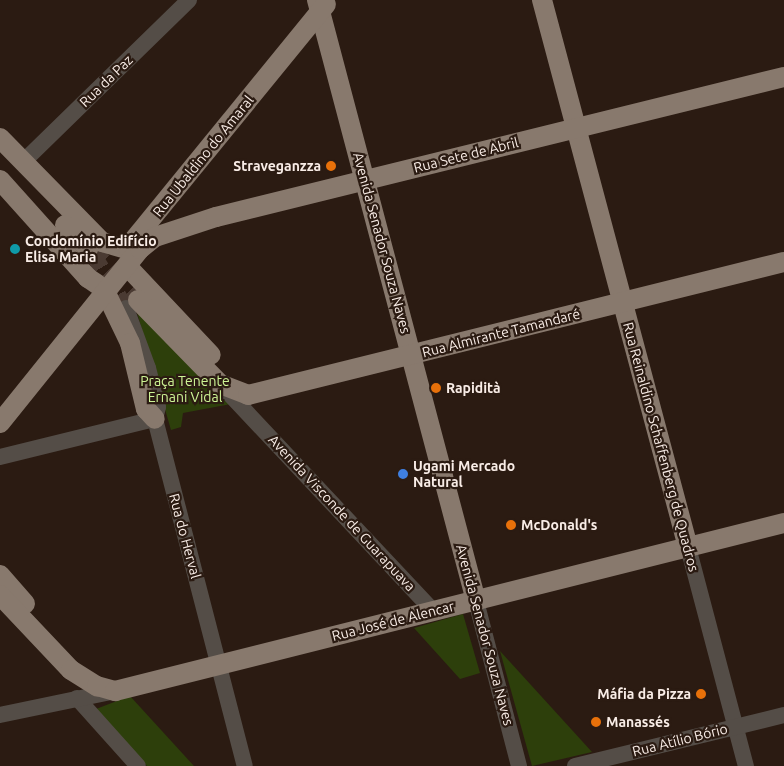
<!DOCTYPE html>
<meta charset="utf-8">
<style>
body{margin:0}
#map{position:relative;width:784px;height:766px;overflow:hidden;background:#2b1b12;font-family:Ubuntu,sans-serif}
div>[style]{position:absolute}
.green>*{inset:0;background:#2d3f0b}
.minor-tunnel>*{height:16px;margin-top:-8px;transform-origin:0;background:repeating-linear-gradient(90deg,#4a3a32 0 16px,transparent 0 24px)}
.major-tunnel>*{height:20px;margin-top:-10px;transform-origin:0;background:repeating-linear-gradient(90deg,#4a3a32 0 20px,transparent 0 30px)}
.minor>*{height:16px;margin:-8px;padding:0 8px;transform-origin:8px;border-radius:8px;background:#544d47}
.major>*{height:20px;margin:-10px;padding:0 10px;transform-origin:10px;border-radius:10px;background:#88796d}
.dots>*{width:14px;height:14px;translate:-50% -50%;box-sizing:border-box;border:2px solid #2b1b12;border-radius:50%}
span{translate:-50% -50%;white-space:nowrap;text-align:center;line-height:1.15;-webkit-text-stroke:4.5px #2b1b12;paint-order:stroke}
.street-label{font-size:14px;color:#f9ede7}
.poi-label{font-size:14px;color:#f9ede7;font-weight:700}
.right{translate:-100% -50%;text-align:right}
.left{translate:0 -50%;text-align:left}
.park-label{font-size:14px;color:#cdf495}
</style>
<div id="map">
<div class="green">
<div style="clip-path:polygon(134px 302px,231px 404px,183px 413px,181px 427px,171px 430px)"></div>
<div style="clip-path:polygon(463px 614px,480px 673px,460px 679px,414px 628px)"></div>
<div style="clip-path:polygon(500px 651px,592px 752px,532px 766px)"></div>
<div style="clip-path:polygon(130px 696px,194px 766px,147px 766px,96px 709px)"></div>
</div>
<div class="minor-tunnel">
<div style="left:93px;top:254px;width:63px;rotate:58.6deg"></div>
</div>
<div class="major-tunnel">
<div style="left:88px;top:248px;width:72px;rotate:46.1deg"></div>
</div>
<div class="minor">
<div style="left:23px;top:162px;width:232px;rotate:-44.3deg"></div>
<div style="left:126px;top:308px;width:64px;rotate:69.9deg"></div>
<div style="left:148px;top:368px;width:40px;rotate:75.6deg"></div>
<div style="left:158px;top:407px;width:12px;rotate:104deg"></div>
<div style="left:155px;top:419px;width:358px;rotate:75.5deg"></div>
<div style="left:221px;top:385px;width:310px;rotate:46.8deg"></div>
<div style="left:0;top:457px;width:160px;rotate:-13.8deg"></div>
<div style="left:688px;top:547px;width:227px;rotate:75.2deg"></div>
<div style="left:476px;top:601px;width:171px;rotate:75.4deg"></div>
<div style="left:77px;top:698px;width:91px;rotate:48.1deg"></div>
<div style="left:0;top:715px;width:117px;rotate:-11.8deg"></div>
<div style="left:575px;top:766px;width:215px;rotate:-13.7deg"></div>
</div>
<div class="major">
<div style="left:317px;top:0;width:622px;rotate:75.18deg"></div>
<div style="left:542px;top:0;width:566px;rotate:75.06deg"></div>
<div style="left:0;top:138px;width:146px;rotate:45.6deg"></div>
<div style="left:102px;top:242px;width:25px;rotate:16deg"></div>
<div style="left:0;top:180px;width:132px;rotate:48.1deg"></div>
<div style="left:88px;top:278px;width:11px;rotate:34deg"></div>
<div style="left:65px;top:225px;width:33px;rotate:45deg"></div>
<div style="left:128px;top:247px;width:313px;rotate:-50.8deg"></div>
<div style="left:127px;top:266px;width:122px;rotate:46.7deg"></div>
<div style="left:105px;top:291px;width:58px;rotate:64.3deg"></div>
<div style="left:130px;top:343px;width:68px;rotate:76.4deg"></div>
<div style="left:146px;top:409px;width:13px;rotate:48deg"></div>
<div style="left:138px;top:300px;width:117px;rotate:45.7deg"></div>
<div style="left:220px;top:384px;width:30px;rotate:21deg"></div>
<div style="left:248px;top:395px;width:552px;rotate:-13.94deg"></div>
<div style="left:0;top:423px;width:223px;rotate:-51.2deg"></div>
<div style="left:140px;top:249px;width:19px;rotate:-39deg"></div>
<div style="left:155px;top:237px;width:64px;rotate:-18.2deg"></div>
<div style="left:216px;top:217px;width:585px;rotate:-13.85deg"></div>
<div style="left:0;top:575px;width:38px;rotate:49deg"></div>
<div style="left:0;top:595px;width:103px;rotate:46.6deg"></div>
<div style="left:71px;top:670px;width:31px;rotate:32deg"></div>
<div style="left:97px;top:686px;width:19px;rotate:16deg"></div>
<div style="left:115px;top:691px;width:690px;rotate:-14.1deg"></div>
</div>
<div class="dots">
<div style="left:331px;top:166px;background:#e8710a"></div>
<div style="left:15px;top:249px;background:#0f9aa8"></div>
<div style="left:436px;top:388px;background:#e8710a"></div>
<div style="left:403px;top:474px;background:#3f7fe0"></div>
<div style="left:511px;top:525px;background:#e8710a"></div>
<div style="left:701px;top:694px;background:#e8710a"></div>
<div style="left:596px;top:722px;background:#e8710a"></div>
</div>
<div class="street-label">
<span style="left:106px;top:81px;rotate:-44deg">Rua da Paz</span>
<span style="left:466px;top:155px;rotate:-14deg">Rua Sete de Abril</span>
<span style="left:203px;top:156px;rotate:-51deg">Rua Ubaldino do Amaral</span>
<span style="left:382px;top:243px;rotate:75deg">Avenida Senador Souza Naves</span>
<span style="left:501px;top:333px;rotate:-14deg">Rua Almirante Tamandaré</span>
<span style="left:661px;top:447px;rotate:75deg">Rua Reinaldino Schaffenberg de Quadros</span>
<span style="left:342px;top:513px;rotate:47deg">Avenida Visconde de Guarapuava</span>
<span style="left:185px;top:536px;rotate:75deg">Rua do Herval</span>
<span style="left:393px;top:621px;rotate:-14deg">Rua José de Alencar</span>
<span style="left:485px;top:635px;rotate:75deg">Avenida Senador Souza Naves</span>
<span style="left:680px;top:740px;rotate:-14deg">Rua Atílio Bório</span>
</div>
<div class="poi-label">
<span class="right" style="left:321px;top:166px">Straveganzza</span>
<span class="left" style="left:25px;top:249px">Condomínio Edifício<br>Elisa Maria</span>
<span class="left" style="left:446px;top:388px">Rapidità</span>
<span class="left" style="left:413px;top:474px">Ugami Mercado<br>Natural</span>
<span class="left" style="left:521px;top:525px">McDonald's</span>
<span class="right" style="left:691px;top:694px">Máfia da Pizza</span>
<span class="left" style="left:606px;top:722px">Manassés</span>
</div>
<div class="park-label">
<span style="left:185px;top:389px">Praça Tenente<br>Ernani Vidal</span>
</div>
</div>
